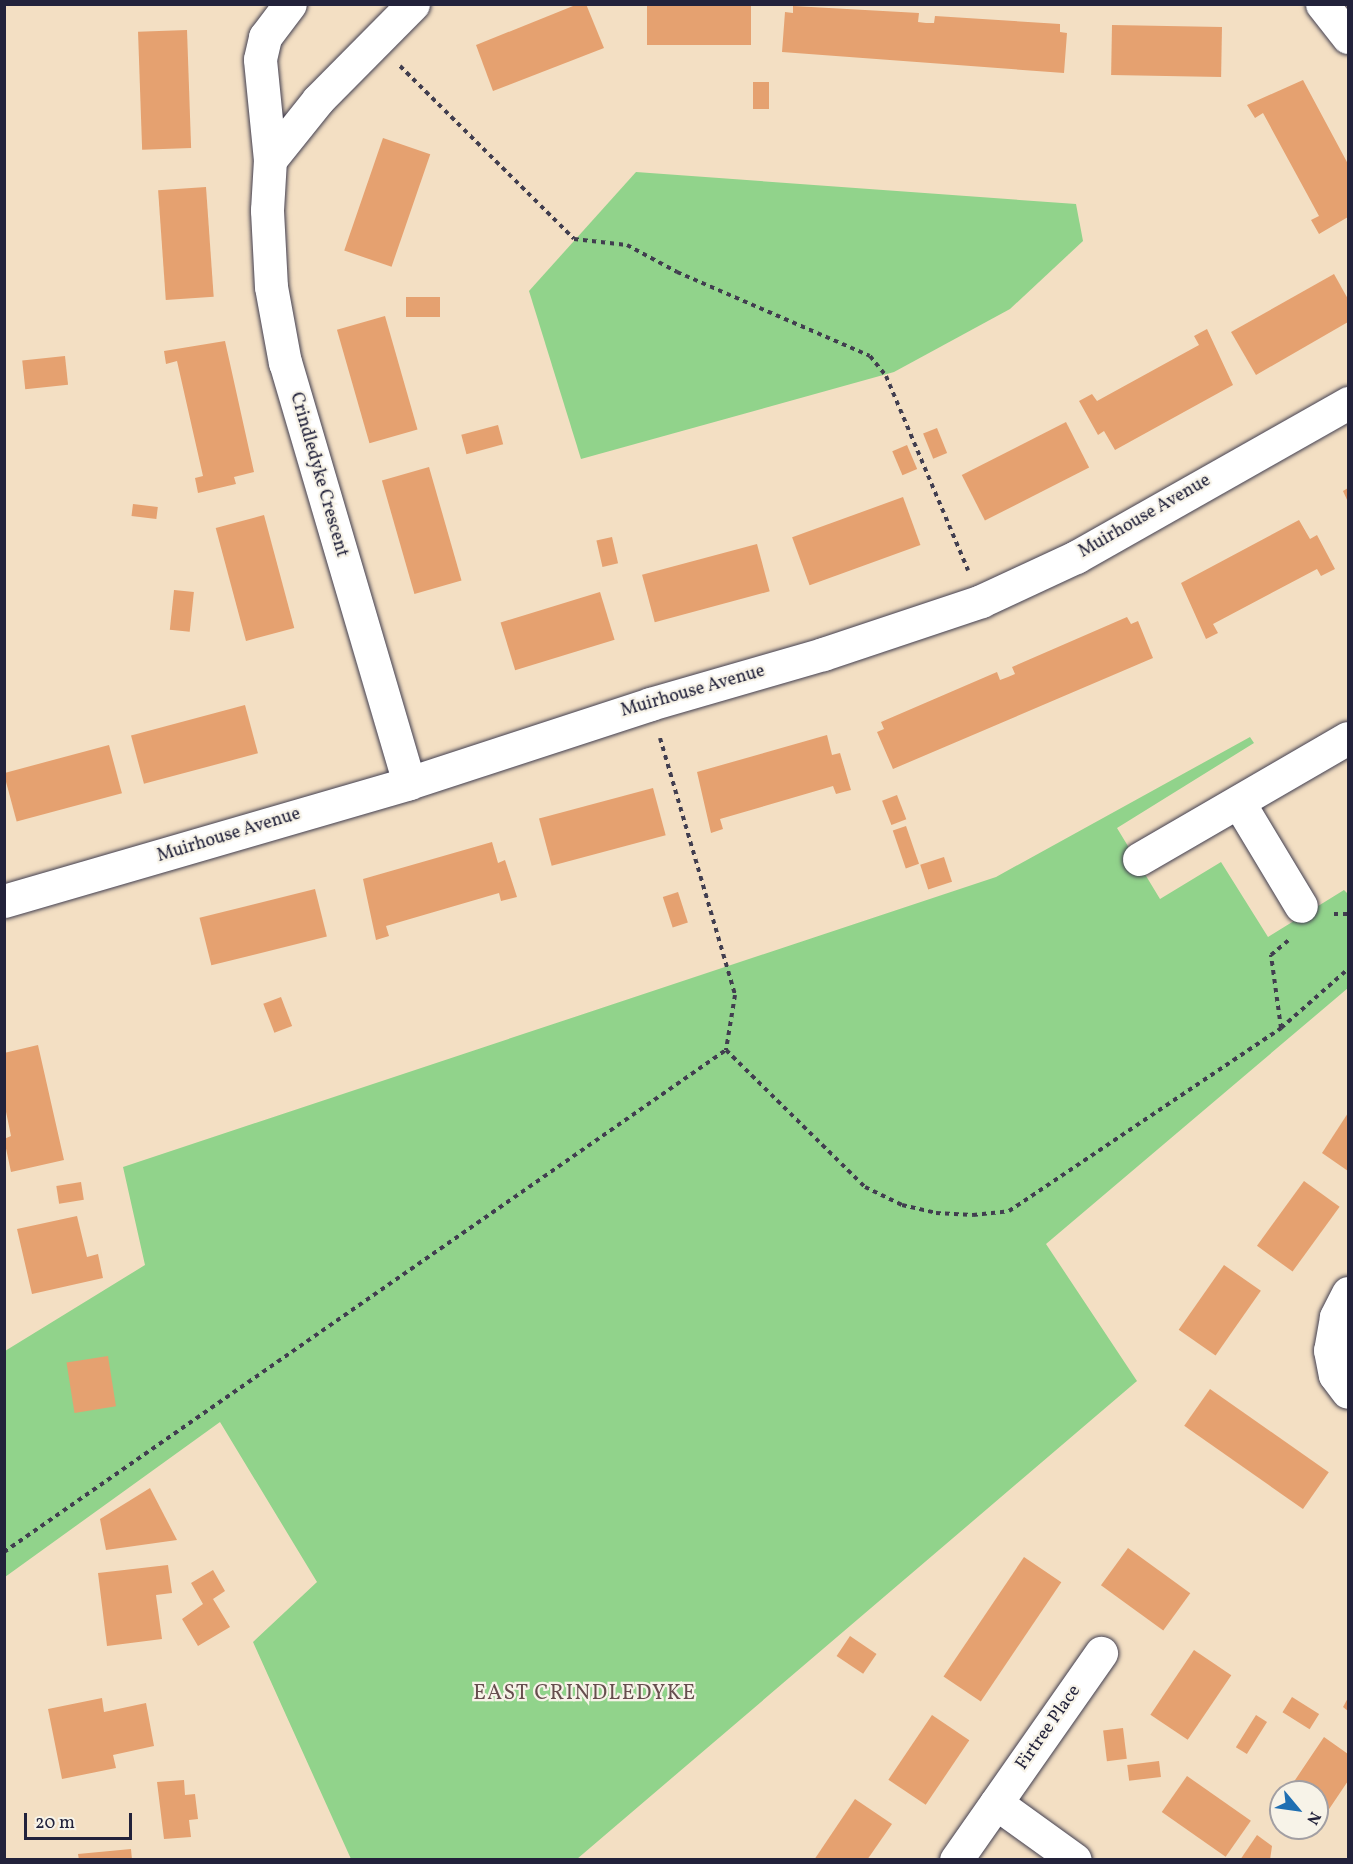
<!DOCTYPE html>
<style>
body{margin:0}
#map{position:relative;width:1353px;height:1864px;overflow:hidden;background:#f3dfc3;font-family:Vollkorn,serif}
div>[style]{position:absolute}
.green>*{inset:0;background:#91d38b}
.building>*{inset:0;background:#e5a170;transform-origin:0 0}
.path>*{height:4px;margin-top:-2px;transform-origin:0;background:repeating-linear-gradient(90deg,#413e4f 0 4.5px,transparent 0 9px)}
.roads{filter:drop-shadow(0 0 2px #413e4f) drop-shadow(0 0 2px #413e4f)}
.minor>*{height:33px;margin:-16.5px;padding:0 16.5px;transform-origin:16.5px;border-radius:16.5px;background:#fff}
span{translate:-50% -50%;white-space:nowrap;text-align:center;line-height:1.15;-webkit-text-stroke:4.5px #f7f3e8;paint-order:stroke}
.street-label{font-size:18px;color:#22223b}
.quarter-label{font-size:21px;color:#664e4e;letter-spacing:1.5px}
.frame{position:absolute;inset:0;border:6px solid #22223b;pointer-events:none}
.north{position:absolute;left:1269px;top:1780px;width:60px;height:60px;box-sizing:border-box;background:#f7f3e8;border:2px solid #a29fa3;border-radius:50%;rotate:119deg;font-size:16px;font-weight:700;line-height:24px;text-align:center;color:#22223b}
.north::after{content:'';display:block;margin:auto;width:21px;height:27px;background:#1f6fb2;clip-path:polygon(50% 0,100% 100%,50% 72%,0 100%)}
.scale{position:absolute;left:24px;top:1813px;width:108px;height:27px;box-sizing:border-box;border:3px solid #22223b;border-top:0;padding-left:8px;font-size:18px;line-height:21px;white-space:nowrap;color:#22223b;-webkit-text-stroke:4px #f7f3e8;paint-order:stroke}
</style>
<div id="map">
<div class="green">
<div style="clip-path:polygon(636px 172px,1076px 204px,1083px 241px,1010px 309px,894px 372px,581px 459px,529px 291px)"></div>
<div style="clip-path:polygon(1250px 737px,1254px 743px,1117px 828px,1160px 899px,1221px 862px,1268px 937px,1344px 890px,1348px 894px,1348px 988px,1046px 1244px,1137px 1381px,577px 1859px,351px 1859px,253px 1642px,317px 1582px,220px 1422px,5px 1577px,5px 1351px,145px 1265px,123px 1167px,996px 877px)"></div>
</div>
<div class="building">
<div style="clip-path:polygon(578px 4px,586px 4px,604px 48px,493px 91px,476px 45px)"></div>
<div style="left:647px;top:4px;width:104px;height:41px"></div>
<div style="clip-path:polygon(793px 6px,919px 13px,918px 22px,926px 23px,934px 23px,935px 16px,1060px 24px,1060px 32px,1067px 33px,1064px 73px,782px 52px,785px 12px,793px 13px)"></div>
<div style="left:1112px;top:25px;width:110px;height:50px;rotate:1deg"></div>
<div style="left:187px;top:30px;width:118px;height:49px;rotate:88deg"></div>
<div style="clip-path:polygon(1303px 80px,1348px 164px,1348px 217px,1319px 234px,1311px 220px,1319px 216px,1263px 113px,1255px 118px,1247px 105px)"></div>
<div style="left:753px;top:82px;width:16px;height:27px"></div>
<div style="left:383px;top:138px;width:50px;height:119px;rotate:19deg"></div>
<div style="left:206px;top:187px;width:110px;height:48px;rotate:86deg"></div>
<div style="clip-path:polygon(1334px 274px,1348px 299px,1348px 322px,1256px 375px,1231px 332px)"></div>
<div style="left:406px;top:297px;width:34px;height:20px"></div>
<div style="left:385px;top:316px;width:118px;height:50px;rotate:74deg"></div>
<div style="clip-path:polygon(1207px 329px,1233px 385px,1115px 450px,1104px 431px,1098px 435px,1079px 401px,1092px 394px,1097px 401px,1199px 345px,1194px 336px)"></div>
<div style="clip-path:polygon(225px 341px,254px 472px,234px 477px,236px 484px,198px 493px,195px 478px,203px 476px,177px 361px,166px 364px,164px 351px)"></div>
<div style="left:65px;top:356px;width:29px;height:43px;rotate:84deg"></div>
<div style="left:1066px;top:422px;width:51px;height:117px;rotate:63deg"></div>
<div style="left:498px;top:425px;width:20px;height:38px;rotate:75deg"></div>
<div style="left:937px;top:428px;width:27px;height:15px;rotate:68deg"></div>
<div style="left:907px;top:445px;width:26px;height:16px;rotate:67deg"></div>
<div style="left:429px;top:467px;width:118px;height:49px;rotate:74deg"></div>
<div style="clip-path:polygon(1348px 488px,1348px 502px,1343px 491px)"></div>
<div style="left:903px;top:497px;width:51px;height:118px;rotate:70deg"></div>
<div style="left:133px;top:504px;width:25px;height:12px;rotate:7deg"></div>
<div style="left:264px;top:515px;width:117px;height:50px;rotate:75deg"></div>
<div style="clip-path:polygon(1299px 520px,1310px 539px,1317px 535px,1335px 569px,1321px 576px,1317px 569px,1213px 624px,1218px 633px,1206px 639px,1181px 583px)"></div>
<div style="left:612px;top:537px;width:27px;height:16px;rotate:77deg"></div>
<div style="left:757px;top:544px;width:49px;height:119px;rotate:75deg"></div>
<div style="left:174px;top:590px;width:20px;height:40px;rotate:6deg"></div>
<div style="left:600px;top:592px;width:50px;height:104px;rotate:73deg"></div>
<div style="clip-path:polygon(1127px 617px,1131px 624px,1138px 621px,1153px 658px,893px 769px,877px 732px,884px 729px,881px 722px,997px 672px,1000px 680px,1008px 677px,1015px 674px,1012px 667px)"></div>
<div style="left:245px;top:705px;width:50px;height:118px;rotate:75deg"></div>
<div style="clip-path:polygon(827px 735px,832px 755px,840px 753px,851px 790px,836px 794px,833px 786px,720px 819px,723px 829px,711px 833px,697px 772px)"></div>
<div style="left:109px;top:745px;width:50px;height:109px;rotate:75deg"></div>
<div style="left:653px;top:788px;width:49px;height:118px;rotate:75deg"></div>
<div style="left:897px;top:795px;width:26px;height:16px;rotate:69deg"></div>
<div style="left:906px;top:826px;width:40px;height:14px;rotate:71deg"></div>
<div style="clip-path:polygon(492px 842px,498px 863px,505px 860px,517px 897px,501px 901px,499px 893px,386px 926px,389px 936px,376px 940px,363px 879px)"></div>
<div style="left:944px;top:857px;width:26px;height:25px;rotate:72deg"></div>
<div style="left:315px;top:889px;width:49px;height:119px;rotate:76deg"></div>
<div style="left:678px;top:892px;width:32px;height:16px;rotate:72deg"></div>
<div style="left:281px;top:997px;width:31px;height:19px;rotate:69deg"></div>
<div style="clip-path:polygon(38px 1045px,64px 1160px,11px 1172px,4px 1139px,11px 1136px,4px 1102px,4px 1053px)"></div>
<div style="clip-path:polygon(1348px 1113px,1348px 1171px,1322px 1153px)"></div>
<div style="left:1304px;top:1181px;width:44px;height:80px;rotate:36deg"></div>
<div style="left:81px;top:1182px;width:18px;height:25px;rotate:81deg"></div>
<div style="clip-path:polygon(77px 1216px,87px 1257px,98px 1254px,103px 1278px,32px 1294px,17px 1229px)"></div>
<div style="left:1224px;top:1265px;width:45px;height:79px;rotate:35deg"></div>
<div style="left:108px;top:1356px;width:51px;height:42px;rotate:81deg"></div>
<div style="left:1210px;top:1389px;width:145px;height:45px;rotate:35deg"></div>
<div style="clip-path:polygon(150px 1488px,177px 1540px,106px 1550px,100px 1519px)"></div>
<div style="left:1128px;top:1548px;width:77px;height:46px;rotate:36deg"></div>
<div style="left:1024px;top:1557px;width:45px;height:144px;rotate:34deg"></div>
<div style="clip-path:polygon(168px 1565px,172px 1593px,156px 1595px,162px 1639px,107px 1646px,98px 1573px)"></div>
<div style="clip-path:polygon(213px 1570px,225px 1591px,213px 1599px,230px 1627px,198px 1646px,182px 1619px,203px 1604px,191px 1583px)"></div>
<div style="left:850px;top:1636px;width:32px;height:24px;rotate:34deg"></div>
<div style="left:1194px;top:1650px;width:45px;height:78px;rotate:34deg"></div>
<div style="left:1292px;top:1697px;width:32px;height:18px;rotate:32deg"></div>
<div style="clip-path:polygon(102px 1698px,104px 1712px,146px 1703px,154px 1746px,113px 1755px,116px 1768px,62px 1779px,48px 1709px)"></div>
<div style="clip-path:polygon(1348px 1698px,1348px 1711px,1343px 1707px)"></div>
<div style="left:932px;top:1715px;width:45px;height:78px;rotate:34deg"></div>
<div style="left:1256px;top:1715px;width:13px;height:38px;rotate:32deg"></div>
<div style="left:1123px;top:1728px;width:31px;height:20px;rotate:83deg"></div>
<div style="clip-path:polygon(1324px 1737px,1348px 1754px,1348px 1781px,1317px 1827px,1317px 1792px,1287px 1792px)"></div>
<div style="left:1159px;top:1761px;width:16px;height:32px;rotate:83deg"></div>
<div style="left:1187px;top:1776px;width:78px;height:44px;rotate:35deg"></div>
<div style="clip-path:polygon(184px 1780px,185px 1795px,195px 1794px,198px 1819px,189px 1820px,191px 1837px,164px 1839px,157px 1782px)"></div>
<div style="clip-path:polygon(855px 1799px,892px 1824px,867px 1860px,814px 1860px)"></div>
<div style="clip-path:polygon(1257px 1835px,1272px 1846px,1270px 1860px,1240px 1860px)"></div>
<div style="clip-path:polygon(131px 1849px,132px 1860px,79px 1860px,78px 1854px)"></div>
</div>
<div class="path">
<div style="left:400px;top:66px;width:245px;rotate:44.8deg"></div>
<div style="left:574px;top:239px;width:53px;rotate:6.5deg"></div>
<div style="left:627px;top:245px;width:57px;rotate:28.4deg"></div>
<div style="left:677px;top:272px;width:210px;rotate:23.5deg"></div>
<div style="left:870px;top:356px;width:26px;rotate:51deg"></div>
<div style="left:886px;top:376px;width:211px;rotate:67.1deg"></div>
<div style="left:660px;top:738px;width:268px;rotate:73.7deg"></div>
<div style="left:735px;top:995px;width:56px;rotate:99.3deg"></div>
<div style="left:1334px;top:914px;width:14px"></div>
<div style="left:1281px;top:1028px;width:74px;rotate:-97.8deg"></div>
<div style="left:1271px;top:955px;width:26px;rotate:-40deg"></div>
<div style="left:4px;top:1552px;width:879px;rotate:-34.81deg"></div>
<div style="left:726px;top:1050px;width:195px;rotate:44.6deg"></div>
<div style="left:865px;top:1187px;width:41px;rotate:25.9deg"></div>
<div style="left:902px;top:1205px;width:35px;rotate:13deg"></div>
<div style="left:936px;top:1213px;width:37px;rotate:3deg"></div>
<div style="left:973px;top:1215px;width:36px;rotate:-6deg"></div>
<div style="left:1009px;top:1211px;width:328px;rotate:-33.9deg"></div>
<div style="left:1281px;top:1028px;width:89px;rotate:-41.4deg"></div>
</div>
<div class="roads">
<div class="minor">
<div style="left:1322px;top:4px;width:42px;rotate:51.8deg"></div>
<div style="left:270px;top:160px;width:101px;rotate:-95.7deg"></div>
<div style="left:260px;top:59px;width:23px;rotate:-77deg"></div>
<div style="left:265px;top:37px;width:41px;rotate:-52.9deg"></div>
<div style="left:409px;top:783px;width:438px;rotate:-106.4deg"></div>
<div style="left:285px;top:363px;width:77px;rotate:-100.4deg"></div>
<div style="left:271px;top:287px;width:77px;rotate:-93deg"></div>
<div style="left:267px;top:210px;width:50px;rotate:-86.6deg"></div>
<div style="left:270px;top:160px;width:77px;rotate:-51.3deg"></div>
<div style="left:318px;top:100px;width:135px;rotate:-45.3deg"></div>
<div style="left:1239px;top:803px;width:120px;rotate:59deg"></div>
<div style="left:1139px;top:859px;width:241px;rotate:-30.1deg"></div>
<div style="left:4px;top:901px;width:422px;rotate:-16.2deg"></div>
<div style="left:409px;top:783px;width:254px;rotate:-18.1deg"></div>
<div style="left:650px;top:704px;width:180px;rotate:-16.1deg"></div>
<div style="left:823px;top:654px;width:167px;rotate:-18.5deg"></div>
<div style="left:981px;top:601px;width:105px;rotate:-24.9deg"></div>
<div style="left:1076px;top:557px;width:313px;rotate:-29.5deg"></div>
<div style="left:1348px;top:1293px;width:27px;rotate:117deg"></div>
<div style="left:1336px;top:1317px;width:34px;rotate:100deg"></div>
<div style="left:1330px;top:1350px;width:25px;rotate:79deg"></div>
<div style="left:1335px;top:1375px;width:21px;rotate:53deg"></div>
<div style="left:996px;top:1803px;width:97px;rotate:35.8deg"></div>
<div style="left:956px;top:1860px;width:253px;rotate:-55deg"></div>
</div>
</div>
<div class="street-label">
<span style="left:318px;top:475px;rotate:74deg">Crindledyke Crescent</span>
<span style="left:1145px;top:517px;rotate:-30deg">Muirhouse Avenue</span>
<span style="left:693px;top:692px;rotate:-16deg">Muirhouse Avenue</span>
<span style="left:229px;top:836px;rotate:-17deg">Muirhouse Avenue</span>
<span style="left:1049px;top:1728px;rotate:-55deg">Firtree Place</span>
</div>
<div class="quarter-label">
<span style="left:585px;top:1694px">EAST CRINDLEDYKE</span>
</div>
<div class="frame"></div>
<div class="north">N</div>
<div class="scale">20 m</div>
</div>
